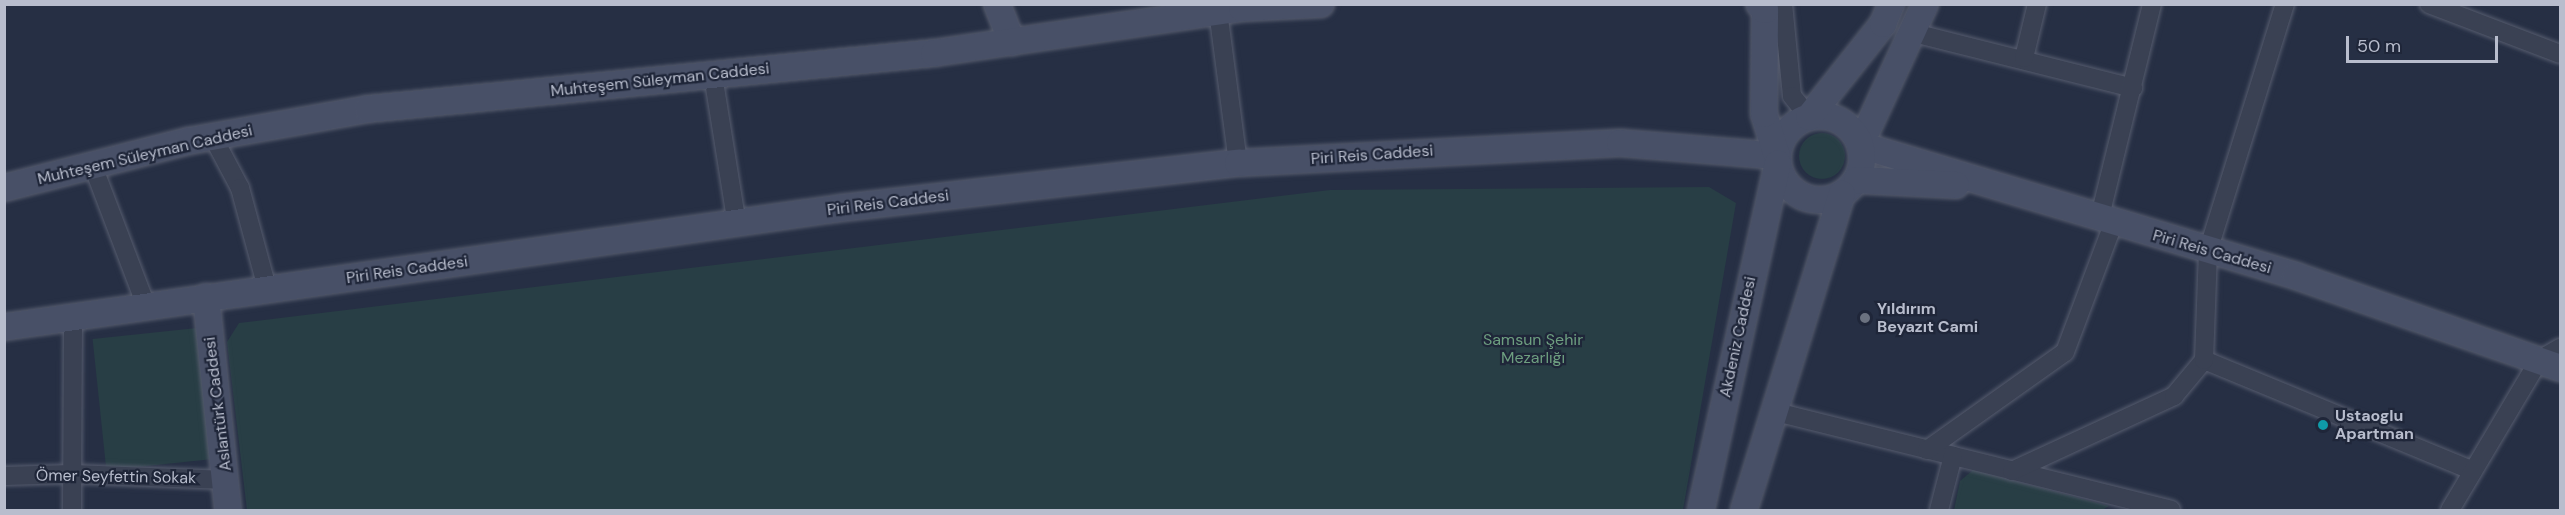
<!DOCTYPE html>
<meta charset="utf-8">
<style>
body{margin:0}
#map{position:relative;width:2565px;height:515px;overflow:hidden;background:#262f44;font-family:"DM Sans",sans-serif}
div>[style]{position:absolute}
.green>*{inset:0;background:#283e45;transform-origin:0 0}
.round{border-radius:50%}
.roads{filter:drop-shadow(0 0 2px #565c6e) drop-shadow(0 0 2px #565c6e)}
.street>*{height:18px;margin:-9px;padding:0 9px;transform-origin:9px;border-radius:9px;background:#3a4153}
.secondary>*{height:26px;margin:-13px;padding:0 13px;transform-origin:13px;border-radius:13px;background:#485067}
.secondary>.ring{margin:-13px;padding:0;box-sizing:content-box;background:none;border:26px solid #485067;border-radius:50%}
.dots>*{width:16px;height:16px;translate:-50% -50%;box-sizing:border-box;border:3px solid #1f2639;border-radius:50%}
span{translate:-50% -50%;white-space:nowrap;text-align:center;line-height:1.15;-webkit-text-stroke:4.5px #1f2639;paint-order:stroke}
.street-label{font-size:16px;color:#b8bdcd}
.poi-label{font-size:16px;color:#b8bdcd;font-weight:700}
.left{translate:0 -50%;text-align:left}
.park-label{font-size:16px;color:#6e9f80}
.frame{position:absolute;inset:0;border:6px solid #b8bdcd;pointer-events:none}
.scale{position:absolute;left:2346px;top:36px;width:152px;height:27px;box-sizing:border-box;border:3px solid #b8bdcd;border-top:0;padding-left:8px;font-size:18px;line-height:21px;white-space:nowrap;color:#b8bdcd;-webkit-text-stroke:4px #1f2639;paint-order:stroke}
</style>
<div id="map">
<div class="green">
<div class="round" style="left:1799px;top:133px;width:46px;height:46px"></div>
<div style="clip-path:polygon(1709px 187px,1736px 203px,1683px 510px,247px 510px,227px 342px,239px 323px,1330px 190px)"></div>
<div style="left:197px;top:328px;width:132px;height:105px;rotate:84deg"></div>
<div style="clip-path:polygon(1973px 470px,2109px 506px,2102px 510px,1954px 510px,1960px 481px)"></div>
</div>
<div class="roads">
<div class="street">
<div style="left:1783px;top:4px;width:92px;rotate:84.4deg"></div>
<div style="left:1792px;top:96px;width:27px;rotate:51deg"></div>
<div style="left:2429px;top:4px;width:140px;rotate:20.9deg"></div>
<div style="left:1218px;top:11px;width:153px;rotate:82.5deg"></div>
<div style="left:1914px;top:33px;width:226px;rotate:14.1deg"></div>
<div style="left:2024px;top:58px;width:56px;rotate:-76.5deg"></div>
<div style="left:713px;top:75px;width:152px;rotate:80.9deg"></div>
<div style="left:213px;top:137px;width:58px;rotate:62.1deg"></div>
<div style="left:240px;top:188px;width:104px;rotate:74.9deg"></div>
<div style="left:93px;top:166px;width:152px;rotate:69.2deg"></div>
<div style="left:2099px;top:220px;width:222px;rotate:-76.2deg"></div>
<div style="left:2204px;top:360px;width:291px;rotate:22.4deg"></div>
<div style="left:1772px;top:411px;width:411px;rotate:13.9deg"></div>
<div style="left:1927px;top:450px;width:169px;rotate:-35.4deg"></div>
<div style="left:2065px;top:352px;width:137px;rotate:-69.4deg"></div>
<div style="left:2012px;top:471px;width:179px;rotate:-24.8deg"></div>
<div style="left:2174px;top:396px;width:47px;rotate:-50.2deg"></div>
<div style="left:2204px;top:360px;width:109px;rotate:-87.9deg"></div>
<div style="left:2208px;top:251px;width:259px;rotate:-72.7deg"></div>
<div style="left:4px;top:476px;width:68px;rotate:-1.7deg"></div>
<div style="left:72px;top:474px;width:155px;rotate:2.2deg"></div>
<div style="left:72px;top:510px;width:192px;rotate:-89.7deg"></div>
<div style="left:1939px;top:510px;width:56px;rotate:-75.5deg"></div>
<div style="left:2450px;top:510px;width:174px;rotate:-59.3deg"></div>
<div style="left:2539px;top:360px;width:24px;rotate:-30deg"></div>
</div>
<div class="secondary">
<div style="left:997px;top:4px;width:41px;rotate:68.5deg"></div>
<div style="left:1925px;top:4px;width:155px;rotate:114.7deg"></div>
<div style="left:1860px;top:145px;width:455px;rotate:16.7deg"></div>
<div style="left:2296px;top:276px;width:280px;rotate:19.2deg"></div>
<div class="ring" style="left:1778px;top:116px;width:58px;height:58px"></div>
<div style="left:1809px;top:117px;width:119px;rotate:-51.5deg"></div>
<div style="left:1883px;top:24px;width:22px;rotate:-68deg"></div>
<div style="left:1857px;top:180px;width:99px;rotate:2.9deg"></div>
<div style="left:4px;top:188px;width:191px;rotate:-14.3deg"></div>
<div style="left:189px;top:141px;width:182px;rotate:-10.1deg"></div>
<div style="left:368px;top:109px;width:569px;rotate:-5.65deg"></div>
<div style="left:934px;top:53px;width:311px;rotate:-8.3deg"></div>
<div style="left:1242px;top:8px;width:79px;rotate:-2.9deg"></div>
<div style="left:206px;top:297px;width:214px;rotate:84.1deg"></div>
<div style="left:4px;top:327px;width:845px;rotate:-8.09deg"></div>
<div style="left:841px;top:208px;width:400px;rotate:-6.5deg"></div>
<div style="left:1238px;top:163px;width:383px;rotate:-3deg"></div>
<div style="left:1620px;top:143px;width:158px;rotate:4.7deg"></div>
<div style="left:1777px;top:156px;width:44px;rotate:-107.2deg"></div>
<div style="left:1764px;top:114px;width:104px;rotate:-89.4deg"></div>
<div style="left:1765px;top:10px;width:8px;rotate:-135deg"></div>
<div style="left:1701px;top:510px;width:355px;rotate:-77.5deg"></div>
<div style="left:1744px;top:510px;width:331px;rotate:-72.8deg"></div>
</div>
</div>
<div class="dots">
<div style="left:1865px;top:318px;background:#6b7280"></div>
<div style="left:2323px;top:425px;background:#0f9aa8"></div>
</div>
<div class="street-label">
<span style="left:660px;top:80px;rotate:-6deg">Muhteşem Süleyman Caddesi</span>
<span style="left:145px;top:155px;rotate:-13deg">Muhteşem Süleyman Caddesi</span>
<span style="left:1372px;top:155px;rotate:-4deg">Piri Reis Caddesi</span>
<span style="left:888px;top:203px;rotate:-7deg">Piri Reis Caddesi</span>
<span style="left:2212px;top:252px;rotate:16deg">Piri Reis Caddesi</span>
<span style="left:407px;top:270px;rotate:-8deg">Piri Reis Caddesi</span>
<span style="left:1738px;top:337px;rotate:-78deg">Akdeniz Caddesi</span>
<span style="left:218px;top:404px;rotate:-97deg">Aslantürk Caddesi</span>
<span style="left:116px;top:477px;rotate:1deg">Ömer Seyfettin Sokak</span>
</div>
<div class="poi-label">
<span class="left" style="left:1877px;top:318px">Yıldırım<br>Beyazıt Cami</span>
<span class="left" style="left:2335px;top:425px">Ustaoglu<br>Apartman</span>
</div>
<div class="park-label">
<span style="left:1533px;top:349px">Samsun Şehir<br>Mezarlığı</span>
</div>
<div class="frame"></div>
<div class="scale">50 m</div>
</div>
